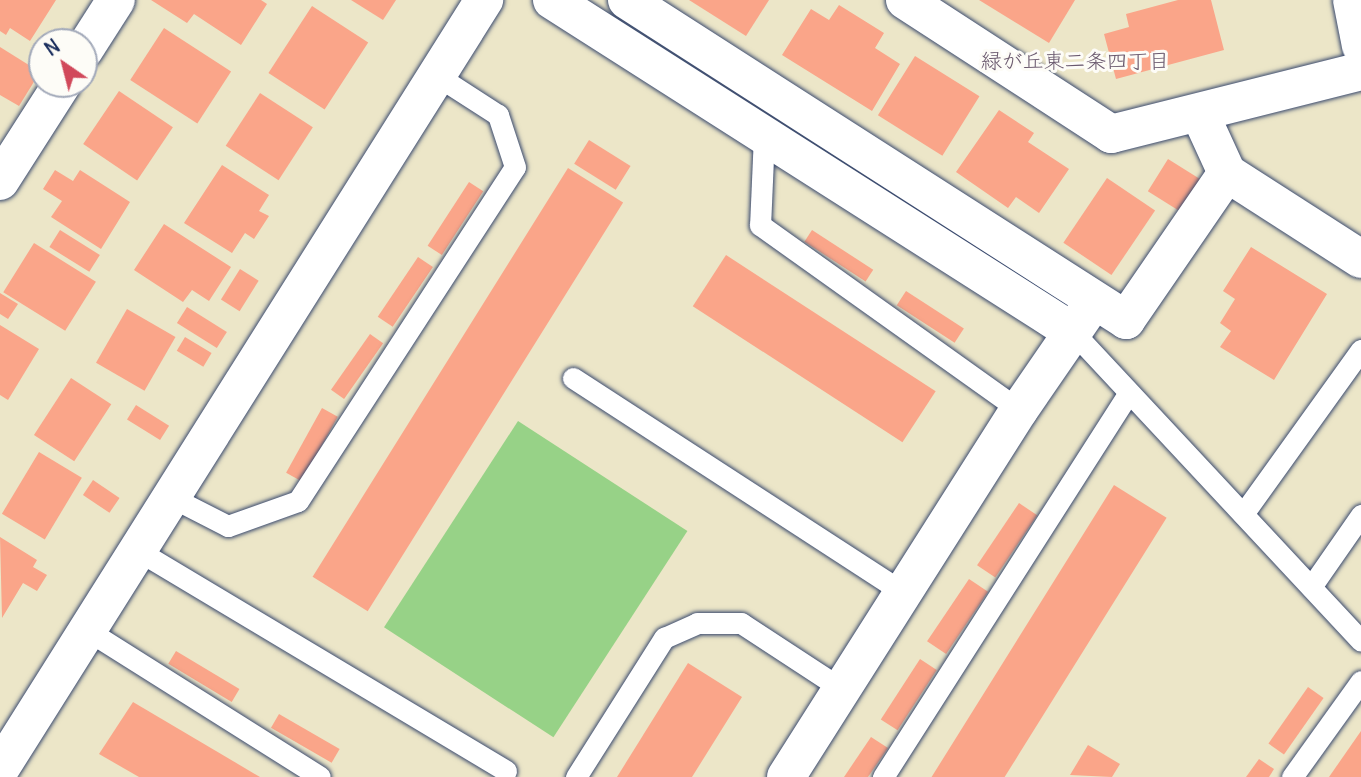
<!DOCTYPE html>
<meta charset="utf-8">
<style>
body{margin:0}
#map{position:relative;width:1361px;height:777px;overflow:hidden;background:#ece6c8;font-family:Delius,"Klee One",sans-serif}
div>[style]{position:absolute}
.green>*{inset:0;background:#97d287;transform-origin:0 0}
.building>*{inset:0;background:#faa589;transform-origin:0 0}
.roads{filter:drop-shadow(0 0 2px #3a4a6e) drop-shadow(0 0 2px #3a4a6e)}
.lane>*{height:21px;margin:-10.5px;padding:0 10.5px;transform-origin:10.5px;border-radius:10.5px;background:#fff}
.street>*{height:38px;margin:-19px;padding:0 19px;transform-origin:19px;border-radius:19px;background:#fff}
span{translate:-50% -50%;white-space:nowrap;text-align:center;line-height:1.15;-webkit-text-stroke:6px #fdfcf7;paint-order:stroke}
.neighbourhood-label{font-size:21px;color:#69586d}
.north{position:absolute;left:28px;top:28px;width:70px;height:70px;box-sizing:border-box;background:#fdfcf7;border:2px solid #a3aaba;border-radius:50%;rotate:325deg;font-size:19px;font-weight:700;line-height:28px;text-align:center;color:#1b2f5e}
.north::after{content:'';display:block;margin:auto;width:24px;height:32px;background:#d1495b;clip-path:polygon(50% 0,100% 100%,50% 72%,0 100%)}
</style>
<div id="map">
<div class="green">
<div style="left:518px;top:421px;width:202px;height:246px;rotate:33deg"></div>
</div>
<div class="building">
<div style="clip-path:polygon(0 0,56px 0,30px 41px,10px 28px,6px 35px,0 31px)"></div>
<div style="clip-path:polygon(151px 0,261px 0,267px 4px,241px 45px,194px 14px,187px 23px)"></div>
<div style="clip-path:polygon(351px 0,396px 0,383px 20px)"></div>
<div style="clip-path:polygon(689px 0,769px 0,746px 36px)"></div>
<div style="clip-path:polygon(979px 0,1075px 0,1049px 43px)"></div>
<div style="clip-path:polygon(1178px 0,1211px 0,1224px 50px,1116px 79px,1104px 34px,1129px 27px,1126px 14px)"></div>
<div style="clip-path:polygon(839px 5px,884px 33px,875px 48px,900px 64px,872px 111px,782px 55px,811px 9px,829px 20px)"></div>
<div style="left:312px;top:6px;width:67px;height:80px;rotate:33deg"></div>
<div style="left:164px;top:28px;width:80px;height:62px;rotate:33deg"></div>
<div style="clip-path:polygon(0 47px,40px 72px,19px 106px,0 95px)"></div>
<div style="left:915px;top:56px;width:76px;height:70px;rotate:32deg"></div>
<div style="left:119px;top:91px;width:65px;height:64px;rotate:34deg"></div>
<div style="left:260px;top:93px;width:63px;height:63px;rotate:33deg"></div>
<div style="clip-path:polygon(999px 110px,1034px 133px,1028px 142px,1069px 169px,1039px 213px,1016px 197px,1008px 208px,956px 172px)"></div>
<div style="left:589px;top:140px;width:49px;height:28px;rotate:32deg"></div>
<div style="left:1168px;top:159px;width:40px;height:38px;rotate:32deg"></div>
<div style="clip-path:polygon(222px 165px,269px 195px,259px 211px,269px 216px,254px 239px,245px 233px,232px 253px,184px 223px)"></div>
<div style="left:568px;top:168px;width:65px;height:482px;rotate:32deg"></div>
<div style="clip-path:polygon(55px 170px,73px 181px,80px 170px,130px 202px,101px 249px,51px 217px,62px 201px,43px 189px)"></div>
<div style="left:1107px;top:178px;width:58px;height:78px;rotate:34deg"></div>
<div style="left:469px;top:182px;width:17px;height:76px;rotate:33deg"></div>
<div style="clip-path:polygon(164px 224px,231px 267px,209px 301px,192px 290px,183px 302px,134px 270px)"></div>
<div style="left:60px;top:230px;width:47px;height:20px;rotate:32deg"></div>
<div style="left:812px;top:230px;width:73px;height:14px;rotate:33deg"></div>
<div style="left:34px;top:243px;width:73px;height:58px;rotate:32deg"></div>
<div style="clip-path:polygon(1251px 247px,1327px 294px,1274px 380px,1220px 347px,1231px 331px,1220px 323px,1235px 299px,1223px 291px)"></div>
<div style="left:726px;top:255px;width:250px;height:61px;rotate:33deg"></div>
<div style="left:418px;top:257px;width:18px;height:72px;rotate:34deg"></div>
<div style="left:240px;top:269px;width:22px;height:36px;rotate:32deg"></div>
<div style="left:906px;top:291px;width:69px;height:17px;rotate:33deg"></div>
<div style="clip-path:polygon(0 293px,18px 304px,8px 319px,0 314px)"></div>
<div style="left:187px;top:307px;width:47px;height:19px;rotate:32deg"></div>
<div style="left:127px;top:309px;width:56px;height:62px;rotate:30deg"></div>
<div style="clip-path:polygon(0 325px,39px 349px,8px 400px,0 395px)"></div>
<div style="left:370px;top:334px;width:16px;height:68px;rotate:35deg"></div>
<div style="left:185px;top:337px;width:31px;height:16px;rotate:31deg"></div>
<div style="left:71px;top:378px;width:48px;height:68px;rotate:33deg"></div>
<div style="left:136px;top:405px;width:39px;height:17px;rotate:32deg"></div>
<div style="left:322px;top:408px;width:18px;height:74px;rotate:29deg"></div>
<div style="left:39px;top:452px;width:50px;height:72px;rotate:31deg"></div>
<div style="left:93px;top:480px;width:32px;height:18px;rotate:34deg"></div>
<div style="left:1114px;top:485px;width:62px;height:346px;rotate:32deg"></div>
<div style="left:1019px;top:503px;width:22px;height:75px;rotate:34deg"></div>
<div style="clip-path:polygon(0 537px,37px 560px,33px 567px,47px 575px,37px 591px,23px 583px,2px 618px)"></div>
<div style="left:969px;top:579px;width:23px;height:75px;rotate:34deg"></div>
<div style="left:176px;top:651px;width:74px;height:15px;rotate:31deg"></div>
<div style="left:920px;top:659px;width:20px;height:72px;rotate:33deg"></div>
<div style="clip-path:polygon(688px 663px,742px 697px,692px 777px,617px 777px)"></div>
<div style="left:1308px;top:687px;width:19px;height:69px;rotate:35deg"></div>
<div style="clip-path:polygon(133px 702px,260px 777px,139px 777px,99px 754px)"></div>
<div style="left:279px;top:714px;width:70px;height:16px;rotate:30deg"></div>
<div style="clip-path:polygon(1361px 731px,1361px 777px,1329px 777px)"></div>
<div style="clip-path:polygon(871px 737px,888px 748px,868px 777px,844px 777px)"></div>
<div style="clip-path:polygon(1088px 745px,1120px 764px,1112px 777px,1070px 775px)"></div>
<div style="clip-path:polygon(1259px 759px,1274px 769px,1269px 777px,1246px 777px)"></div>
</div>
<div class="roads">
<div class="lane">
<div style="left:764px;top:135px;width:90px;rotate:92.5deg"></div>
<div style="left:760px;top:225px;width:318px;rotate:35.5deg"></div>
<div style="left:1073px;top:332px;width:422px;rotate:47deg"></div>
<div style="left:573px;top:378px;width:395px;rotate:33deg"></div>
<div style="left:171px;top:497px;width:64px;rotate:27deg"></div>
<div style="left:228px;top:526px;width:74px;rotate:-19.7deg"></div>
<div style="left:298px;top:501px;width:398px;rotate:-57deg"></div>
<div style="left:515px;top:167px;width:55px;rotate:-108.1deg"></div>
<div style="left:498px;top:115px;width:74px;rotate:-147.2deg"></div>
<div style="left:1243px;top:514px;width:202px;rotate:-54.3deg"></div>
<div style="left:137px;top:550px;width:430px;rotate:30.9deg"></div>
<div style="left:1311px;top:587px;width:88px;rotate:-55.2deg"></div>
<div style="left:87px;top:630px;width:275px;rotate:32.2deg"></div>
<div style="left:576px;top:777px;width:165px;rotate:-57.7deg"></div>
<div style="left:664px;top:638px;width:36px;rotate:-24deg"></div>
<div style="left:697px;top:623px;width:44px"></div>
<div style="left:741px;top:623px;width:121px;rotate:33.2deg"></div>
<div style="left:883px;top:777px;width:456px;rotate:-57.4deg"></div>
<div style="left:1292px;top:777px;width:118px;rotate:-54.3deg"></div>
</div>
<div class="street">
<div style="left:552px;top:0;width:618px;rotate:32.51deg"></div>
<div style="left:627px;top:0;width:593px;rotate:32.67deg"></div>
<div style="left:1126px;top:320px;width:178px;rotate:-55.5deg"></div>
<div style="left:1227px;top:173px;width:159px;rotate:32.7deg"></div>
<div style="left:905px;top:0;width:246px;rotate:33deg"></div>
<div style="left:1111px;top:134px;width:258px;rotate:-14.1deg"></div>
<div style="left:1352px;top:0;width:47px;rotate:78.9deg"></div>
<div style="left:84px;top:50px;width:59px;rotate:-57.4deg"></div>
<div style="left:1200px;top:114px;width:65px;rotate:65.4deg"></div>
<div style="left:0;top:181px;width:115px;rotate:-57.4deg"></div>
<div style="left:0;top:769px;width:909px;rotate:-57.81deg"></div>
<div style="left:786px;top:777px;width:435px;rotate:-57.6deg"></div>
<div style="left:1019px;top:410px;width:120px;rotate:-55.5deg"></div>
</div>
</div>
<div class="neighbourhood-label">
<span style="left:1075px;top:61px">緑が丘東二条四丁目</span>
</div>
<div class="north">N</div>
</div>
